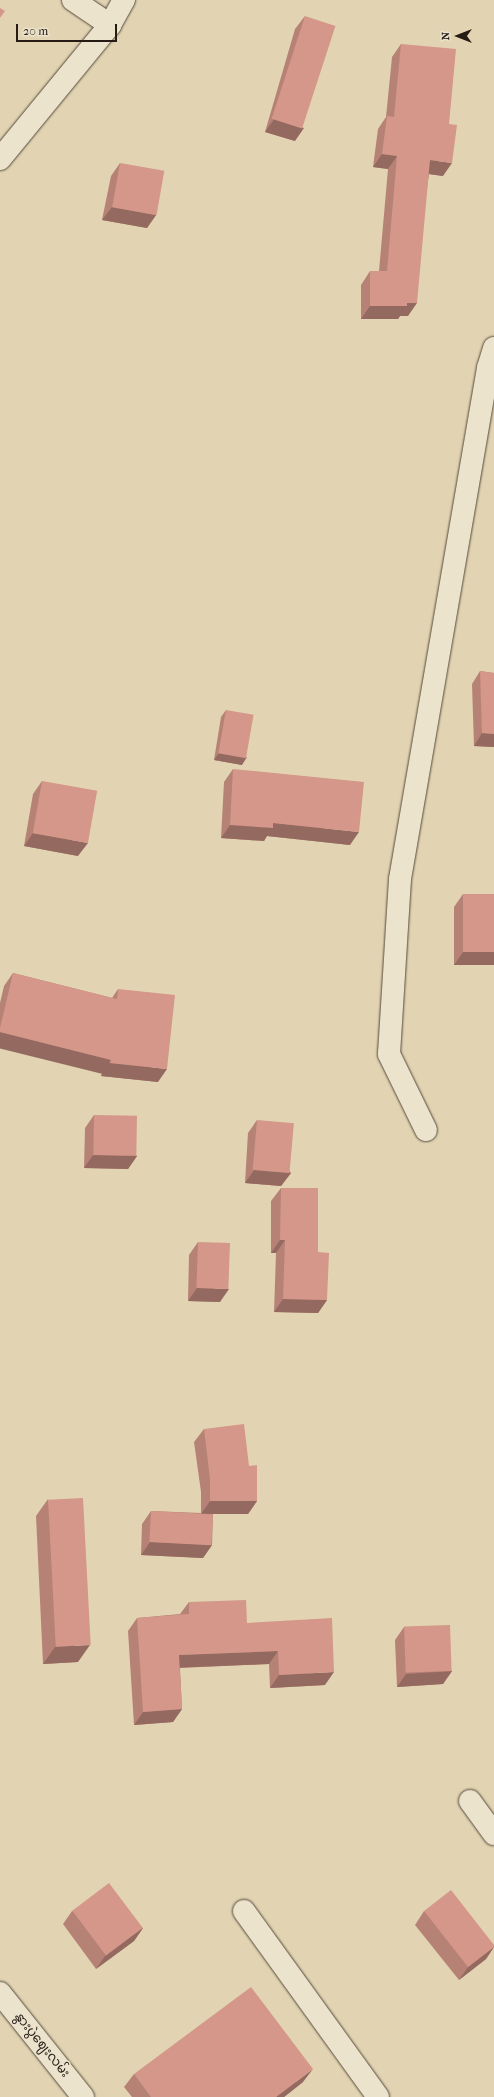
<!DOCTYPE html>
<meta charset="utf-8">
<style>
body{margin:0}
#map{position:relative;width:494px;height:2097px;overflow:hidden;background:#e2d4b2;font-family:"IM FELL French Canon","Noto Sans Myanmar",serif}
div>[style]{position:absolute}
.roads{filter:drop-shadow(0 0 1px #554a3c) drop-shadow(0 0 1px #554a3c)}
.street>*{height:22px;margin:-11px;padding:0 11px;transform-origin:11px;border-radius:11px;background:#ece3cd}
.secondary>*{height:22px;margin:-11px;padding:0 11px;transform-origin:11px;border-radius:11px;background:#ece3cd}
.wall>*{inset:0;background:#b68276}
.shaded-wall>*{inset:0;background:#946a60;transform-origin:0 0}
.building>*{inset:0;background:#d49789;transform-origin:0 0}
span{translate:-50% -50%;white-space:nowrap;text-align:center;line-height:1.15;-webkit-text-stroke:3px #ece3cd;paint-order:stroke}
.street-label{font-size:13px;color:#261c15}
.north{position:absolute;left:438px;top:16px;width:40px;height:40px;-webkit-text-stroke:3px #ece3cd;paint-order:stroke;rotate:270deg;font-size:11px;font-weight:700;line-height:16px;text-align:center;color:#261c15}
.north::after{content:'';display:block;margin:auto;width:14px;height:18px;background:#261c15;clip-path:polygon(50% 0,100% 100%,50% 72%,0 100%)}
.scale{position:absolute;left:16px;top:24px;width:101px;height:18px;box-sizing:border-box;border:2px solid #261c15;border-top:0;padding-left:5px;font-size:12px;line-height:14px;white-space:nowrap;color:#261c15;-webkit-text-stroke:3px #ece3cd;paint-order:stroke}
</style>
<div id="map">
<div class="roads">
<div class="street">
<div style="left:73px;top:0;width:45px;rotate:34deg"></div>
<div style="left:0;top:159px;width:173px;rotate:-50.6deg"></div>
<div style="left:110px;top:25px;width:29px;rotate:-61deg"></div>
<div style="left:470px;top:1801px;width:41px;rotate:54deg"></div>
<div style="left:244px;top:1911px;width:229px;rotate:54.2deg"></div>
<div style="left:0;top:1993px;width:133px;rotate:51.4deg"></div>
</div>
<div class="secondary">
<div style="left:426px;top:1130px;width:85px;rotate:-116deg"></div>
<div style="left:389px;top:1054px;width:175px;rotate:-86.4deg"></div>
<div style="left:400px;top:879px;width:519px;rotate:-80.23deg"></div>
<div style="left:488px;top:368px;width:21px;rotate:-73deg"></div>
</div>
</div>
<div class="wall">
<div style="clip-path:polygon(305px 16px,295px 141px,265px 132px,295px 29px)"></div>
<div style="clip-path:polygon(401px 44px,443px 176px,429px 174px,408px 316px,400px 316px,398px 319px,361px 319px,361px 285px,370px 271px,379px 271px,388px 169px,373px 167px,378px 129px,386px 117px,392px 57px)"></div>
<div style="clip-path:polygon(120px 163px,156px 215px,147px 228px,102px 220px,111px 176px)"></div>
<div style="clip-path:polygon(480px 671px,494px 673px,494px 747px,474px 746px,472px 684px)"></div>
<div style="clip-path:polygon(226px 710px,242px 765px,214px 760px,221px 717px)"></div>
<div style="clip-path:polygon(233px 769px,350px 845px,267px 836px,264px 841px,221px 838px,224px 782px)"></div>
<div style="clip-path:polygon(42px 781px,78px 856px,24px 846px,33px 794px)"></div>
<div style="clip-path:polygon(463px 894px,494px 965px,454px 965px,454px 907px)"></div>
<div style="clip-path:polygon(13px 973px,112px 998px,118px 989px,158px 1082px,101px 1076px,102px 1073px,0 1048px,0 1003px,4px 986px)"></div>
<div style="clip-path:polygon(94px 1115px,137px 1156px,128px 1169px,84px 1168px,85px 1128px)"></div>
<div style="clip-path:polygon(257px 1120px,291px 1173px,281px 1186px,245px 1183px,248px 1133px)"></div>
<div style="clip-path:polygon(281px 1188px,318px 1252px,327px 1300px,318px 1313px,274px 1312px,276px 1253px,271px 1253px,271px 1201px)"></div>
<div style="clip-path:polygon(198px 1242px,220px 1302px,188px 1301px,189px 1255px)"></div>
<div style="clip-path:polygon(204px 1429px,249px 1466px,257px 1501px,248px 1514px,213px 1514px,212px 1545px,203px 1558px,141px 1555px,142px 1524px,151px 1511px,201px 1513px,201px 1492px,194px 1442px)"></div>
<div style="clip-path:polygon(48px 1499px,78px 1662px,43px 1664px,36px 1516px)"></div>
<div style="clip-path:polygon(189px 1602px,247px 1623px,325px 1685px,270px 1688px,269px 1664px,180px 1668px,182px 1709px,173px 1722px,134px 1725px,128px 1631px,137px 1618px,180px 1614px)"></div>
<div style="clip-path:polygon(404px 1627px,452px 1671px,443px 1684px,397px 1687px,395px 1640px)"></div>
<div style="clip-path:polygon(72px 1911px,143px 1928px,134px 1941px,96px 1969px,63px 1924px)"></div>
<div style="clip-path:polygon(424px 1911px,494px 1945px,494px 1947px,486px 1959px,459px 1980px,415px 1925px)"></div>
<div style="clip-path:polygon(134px 2074px,303px 2082px,284px 2097px,132px 2097px,124px 2087px)"></div>
</div>
<div class="shaded-wall">
<div style="clip-path:polygon(274px 119px,304px 128px,295px 141px,265px 132px)"></div>
<div style="clip-path:polygon(382px 154px,397px 156px,388px 169px,373px 167px)"></div>
<div style="clip-path:polygon(430px 160px,452px 163px,443px 176px,421px 173px)"></div>
<div style="clip-path:polygon(112px 207px,156px 215px,147px 228px,102px 220px)"></div>
<div style="clip-path:polygon(407px 303px,417px 303px,408px 316px,400px 316px,398px 319px,361px 319px,370px 306px)"></div>
<div style="clip-path:polygon(482px 733px,494px 734px,494px 747px,474px 746px)"></div>
<div style="clip-path:polygon(219px 753px,247px 757px,242px 765px,214px 760px)"></div>
<div style="clip-path:polygon(273px 823px,359px 832px,350px 845px,267px 836px,264px 841px,221px 838px,230px 825px)"></div>
<div style="clip-path:polygon(33px 833px,88px 843px,78px 856px,24px 846px)"></div>
<div style="clip-path:polygon(463px 952px,494px 952px,494px 965px,454px 965px)"></div>
<div style="left:0;top:1032px;width:114px;height:16px;rotate:14deg"></div>
<div style="clip-path:polygon(110px 1063px,167px 1069px,158px 1082px,101px 1076px)"></div>
<div style="clip-path:polygon(93px 1155px,137px 1156px,128px 1169px,84px 1168px)"></div>
<div style="clip-path:polygon(254px 1170px,291px 1173px,281px 1186px,245px 1183px)"></div>
<div style="clip-path:polygon(280px 1240px,285px 1240px,276px 1253px,271px 1253px)"></div>
<div style="clip-path:polygon(197px 1288px,229px 1289px,220px 1302px,188px 1301px)"></div>
<div style="clip-path:polygon(283px 1299px,327px 1300px,318px 1313px,274px 1312px)"></div>
<div style="clip-path:polygon(210px 1501px,257px 1501px,248px 1514px,201px 1514px)"></div>
<div style="clip-path:polygon(150px 1542px,212px 1545px,203px 1558px,141px 1555px)"></div>
<div style="clip-path:polygon(90px 1645px,78px 1662px,43px 1664px,55px 1647px)"></div>
<div style="clip-path:polygon(278px 1651px,269px 1664px,169px 1668px,179px 1655px)"></div>
<div style="clip-path:polygon(452px 1671px,443px 1684px,397px 1687px,406px 1674px)"></div>
<div style="clip-path:polygon(334px 1672px,325px 1685px,270px 1688px,279px 1675px)"></div>
<div style="clip-path:polygon(182px 1709px,173px 1722px,134px 1725px,143px 1712px)"></div>
<div style="clip-path:polygon(143px 1928px,134px 1941px,96px 1969px,105px 1956px)"></div>
<div style="clip-path:polygon(494px 1947px,486px 1959px,459px 1980px,468px 1967px)"></div>
<div style="clip-path:polygon(313px 2069px,303px 2082px,284px 2097px,276px 2097px)"></div>
</div>
<div class="building">
<div style="clip-path:polygon(0 8px,5px 11px,0 18px)"></div>
<div style="left:305px;top:16px;width:32px;height:108px;rotate:18deg"></div>
<div style="clip-path:polygon(401px 44px,456px 49px,449px 124px,457px 125px,452px 163px,430px 160px,417px 303px,407px 303px,407px 306px,370px 306px,370px 271px,387px 271px,397px 156px,382px 154px,387px 116px,394px 117px)"></div>
<div style="left:120px;top:163px;width:45px;height:45px;rotate:10deg"></div>
<div style="clip-path:polygon(480px 671px,494px 673px,494px 734px,482px 733px)"></div>
<div style="left:226px;top:710px;width:28px;height:44px;rotate:10deg"></div>
<div style="clip-path:polygon(233px 769px,364px 782px,359px 832px,273px 823px,273px 828px,230px 825px)"></div>
<div style="left:42px;top:781px;width:56px;height:53px;rotate:10deg"></div>
<div style="left:463px;top:894px;width:31px;height:58px"></div>
<div style="clip-path:polygon(13px 973px,117px 999px,118px 989px,175px 995px,167px 1069px,110px 1063px,111px 1060px,0 1032px,0 1028px)"></div>
<div style="left:94px;top:1115px;width:43px;height:40px;rotate:1deg"></div>
<div style="left:257px;top:1120px;width:37px;height:50px;rotate:5deg"></div>
<div style="clip-path:polygon(281px 1188px,318px 1188px,318px 1252px,329px 1253px,327px 1300px,283px 1299px,285px 1240px,280px 1240px)"></div>
<div style="left:198px;top:1242px;width:32px;height:46px;rotate:2deg"></div>
<div style="clip-path:polygon(244px 1424px,249px 1466px,257px 1465px,257px 1501px,210px 1501px,210px 1479px,204px 1429px)"></div>
<div style="left:83px;top:1498px;width:147px;height:35px;rotate:87deg"></div>
<div style="left:151px;top:1511px;width:62px;height:31px;rotate:3deg"></div>
<div style="clip-path:polygon(246px 1600px,247px 1623px,332px 1618px,334px 1672px,279px 1675px,278px 1651px,179px 1655px,182px 1709px,143px 1712px,137px 1618px,189px 1614px,189px 1602px)"></div>
<div style="left:450px;top:1625px;width:46px;height:46px;rotate:88deg"></div>
<div style="left:109px;top:1883px;width:56px;height:46px;rotate:53deg"></div>
<div style="clip-path:polygon(451px 1890px,494px 1945px,494px 1947px,468px 1967px,424px 1911px)"></div>
<div style="clip-path:polygon(251px 1987px,313px 2069px,276px 2097px,151px 2097px,134px 2074px)"></div>
</div>
<div class="street-label">
<span style="left:42px;top:2045px;rotate:51deg">နွားပွဲဈေးလမ်း</span>
</div>
<div class="north">N</div>
<div class="scale">20 m</div>
</div>
